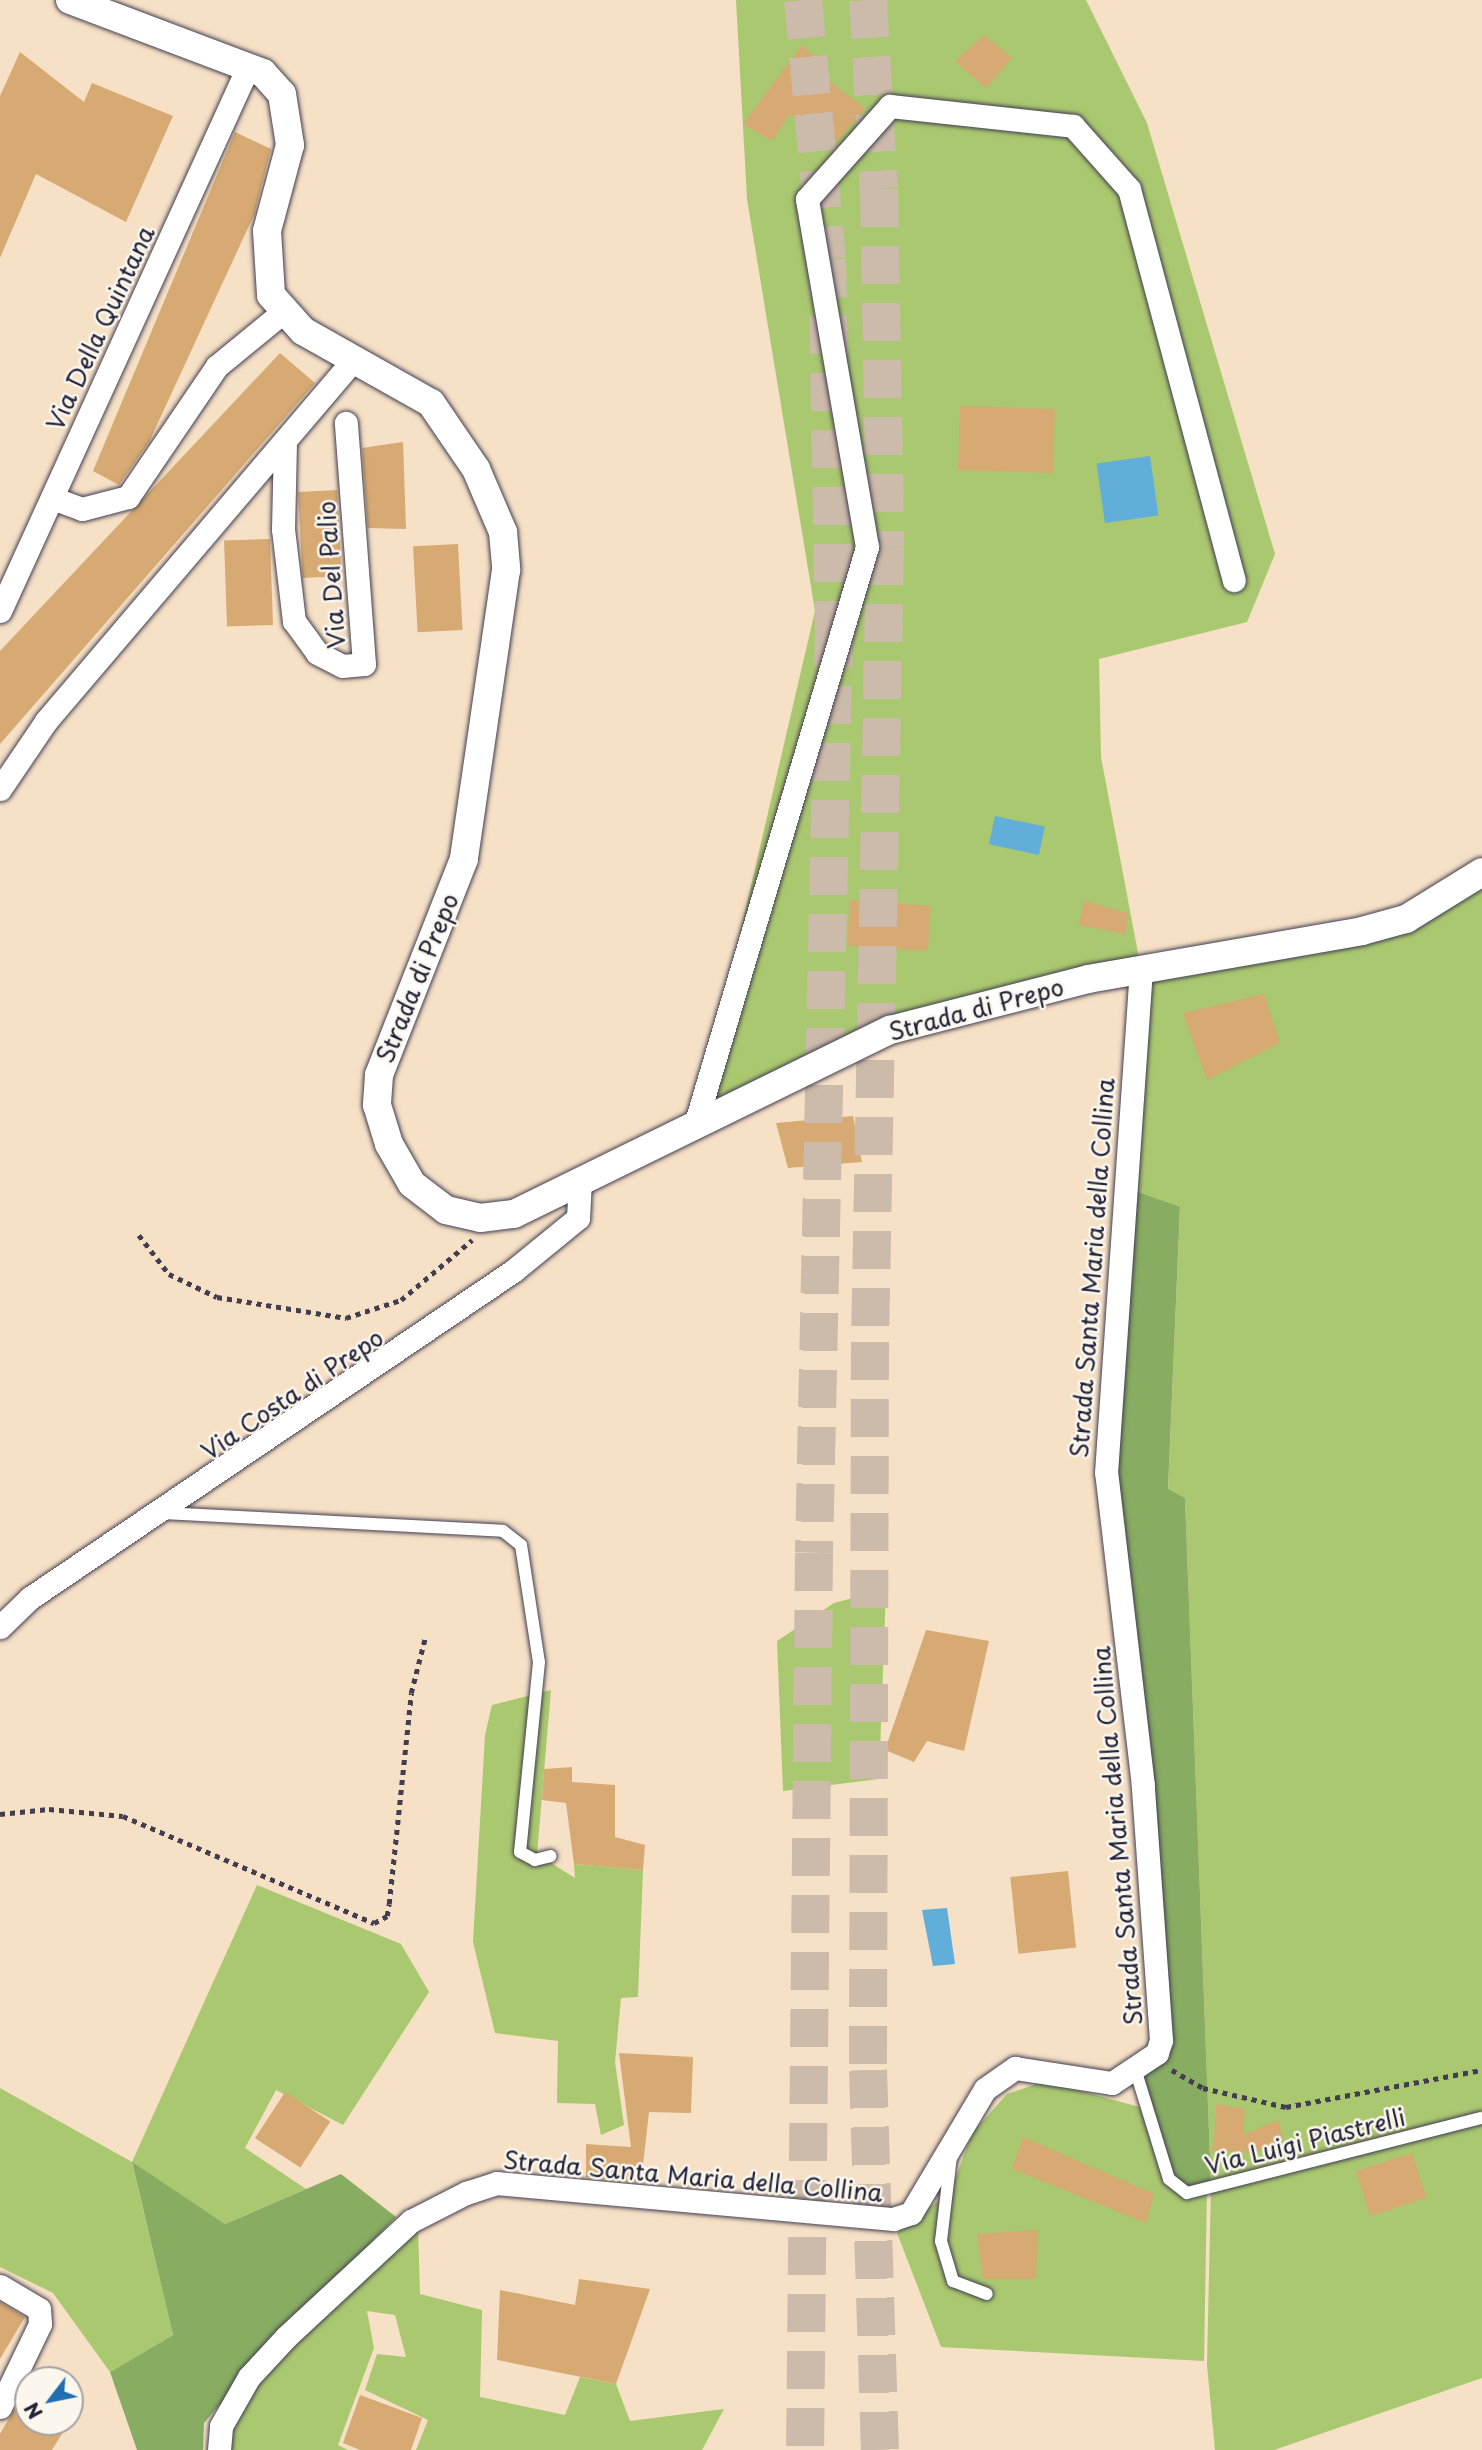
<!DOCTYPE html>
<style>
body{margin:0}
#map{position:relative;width:1482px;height:2450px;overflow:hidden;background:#f6e0c6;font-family:"Playpen Sans",sans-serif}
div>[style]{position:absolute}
.green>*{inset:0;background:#aac870}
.forest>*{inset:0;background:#87ac62}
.water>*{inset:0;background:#60aed9;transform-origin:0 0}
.building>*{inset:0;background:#d6aa72;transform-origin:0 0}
.motorway-tunnel>*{height:38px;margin-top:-19px;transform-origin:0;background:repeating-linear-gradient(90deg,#ccbaaa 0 38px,transparent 0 57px)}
.path>*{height:4.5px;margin-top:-2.25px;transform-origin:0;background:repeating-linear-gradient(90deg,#423e50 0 5px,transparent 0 10px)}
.roads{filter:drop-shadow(0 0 2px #423e50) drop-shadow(0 0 2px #423e50)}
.service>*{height:12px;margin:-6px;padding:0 6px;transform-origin:6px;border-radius:6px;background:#fff}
.minor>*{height:23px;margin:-11.5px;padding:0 11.5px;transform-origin:11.5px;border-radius:11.5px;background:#fff}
.tertiary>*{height:28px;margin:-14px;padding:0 14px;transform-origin:14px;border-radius:14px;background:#fff}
span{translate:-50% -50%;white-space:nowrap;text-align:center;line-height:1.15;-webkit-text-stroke:5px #fbf7ec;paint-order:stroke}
.street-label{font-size:24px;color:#22223b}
.north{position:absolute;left:14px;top:2366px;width:70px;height:70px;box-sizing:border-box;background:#fbf7ec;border:2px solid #a4a2a5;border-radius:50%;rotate:238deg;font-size:19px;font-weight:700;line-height:28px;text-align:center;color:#22223b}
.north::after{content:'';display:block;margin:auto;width:24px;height:32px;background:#1f6fb2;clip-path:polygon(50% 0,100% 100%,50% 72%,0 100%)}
</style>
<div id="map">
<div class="green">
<div style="clip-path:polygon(736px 0,1086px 0,1147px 123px,1275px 554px,1247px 622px,1099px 659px,1101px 757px,1141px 969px,1363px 931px,1482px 872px,1482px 2378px,1274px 2450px,1215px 2450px,1207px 2365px,1211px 2185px,1185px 1498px,1168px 1490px,1180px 1208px,1121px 1186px,1141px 970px,890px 1030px,696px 1122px,815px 611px,747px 199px)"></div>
<div style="clip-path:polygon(886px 1589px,879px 1779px,783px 1791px,777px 1641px,834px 1603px)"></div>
<div style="clip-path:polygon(551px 1690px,537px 1854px,575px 1878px,574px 1864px,643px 1870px,638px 1997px,621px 1998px,615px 2062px,624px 2125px,601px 2135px,595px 2104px,557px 2103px,558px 2041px,495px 2033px,473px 1942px,485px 1735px,492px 1705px)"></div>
<div style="clip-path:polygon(257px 1885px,401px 1944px,429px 1992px,343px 2125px,276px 2090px,245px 2148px,306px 2189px,225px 2224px,132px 2163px,173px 2335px,110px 2372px,53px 2293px,0 2267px,0 2088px,132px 2162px)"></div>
<div style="clip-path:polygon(1045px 2081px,1143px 2108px,1165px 2185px,1184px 2198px,1207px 2190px,1204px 2361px,941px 2347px,897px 2233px,951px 2191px,972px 2133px,1007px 2094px)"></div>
<div style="clip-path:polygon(418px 2226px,420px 2294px,482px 2310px,480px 2397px,565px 2415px,580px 2377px,616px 2384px,630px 2421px,724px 2409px,702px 2450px,416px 2450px,428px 2420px,365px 2390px,377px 2354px,406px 2357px,395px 2315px,367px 2311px,374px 2348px,338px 2445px,348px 2450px,219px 2450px,249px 2377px)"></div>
</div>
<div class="forest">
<div style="clip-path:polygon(1121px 1186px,1180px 1207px,1168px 1489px,1185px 1498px,1211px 2185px,1187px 2193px,1169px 2179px,1136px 2072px,1157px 2053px,1106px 1473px)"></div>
<div style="clip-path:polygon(132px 2162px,225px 2224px,341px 2174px,396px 2217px,280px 2335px,204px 2423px,203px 2450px,137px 2450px,110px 2372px,173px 2335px)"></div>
</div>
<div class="water">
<div style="left:1150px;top:456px;width:60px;height:54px;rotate:82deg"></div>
<div style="left:995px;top:816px;width:51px;height:29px;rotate:12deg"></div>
<div style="clip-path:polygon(947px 1908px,955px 1964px,933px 1966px,922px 1910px)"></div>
</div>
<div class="building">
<div style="clip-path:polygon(984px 35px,1012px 58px,986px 88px,955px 61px)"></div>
<div style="clip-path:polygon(802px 45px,822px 63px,817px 72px,865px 108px,831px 149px,790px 114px,772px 141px,743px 124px)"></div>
<div style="clip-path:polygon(20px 52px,84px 102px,92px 83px,173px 116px,126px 222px,36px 174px,0 258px,0 96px)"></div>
<div style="clip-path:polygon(235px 132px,271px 149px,254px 215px,149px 442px,119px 485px,93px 471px)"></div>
<div style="clip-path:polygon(280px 353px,315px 383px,0 744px,0 651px)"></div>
<div style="left:1055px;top:409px;width:64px;height:95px;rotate:92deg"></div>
<div style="clip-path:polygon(403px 442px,406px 529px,368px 528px,362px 448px)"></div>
<div style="left:337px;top:490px;width:86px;height:39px;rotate:87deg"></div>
<div style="left:270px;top:539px;width:86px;height:46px;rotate:88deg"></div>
<div style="left:458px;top:544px;width:86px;height:45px;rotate:87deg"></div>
<div style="clip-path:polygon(1084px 901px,1128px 913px,1126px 934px,1079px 925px)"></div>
<div style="left:931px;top:906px;width:45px;height:81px;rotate:94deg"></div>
<div style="clip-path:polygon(1264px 994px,1280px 1043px,1207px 1080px,1183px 1013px)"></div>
<div style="clip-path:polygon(853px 1116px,862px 1162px,788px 1168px,776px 1123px)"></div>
<div style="clip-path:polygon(926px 1630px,989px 1641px,964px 1751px,927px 1741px,914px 1762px,885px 1750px)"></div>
<div style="clip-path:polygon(572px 1767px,572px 1782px,615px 1785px,615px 1837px,645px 1845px,643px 1870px,574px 1864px,566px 1803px,542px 1800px,544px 1769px)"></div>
<div style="left:1068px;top:1871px;width:77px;height:58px;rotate:84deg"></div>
<div style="clip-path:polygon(619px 2053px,693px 2057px,691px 2113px,649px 2112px,641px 2182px,586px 2177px,586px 2144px,631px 2147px)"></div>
<div style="left:285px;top:2092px;width:54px;height:55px;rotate:33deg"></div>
<div style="clip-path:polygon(1216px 2104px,1245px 2109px,1243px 2135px,1278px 2120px,1283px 2139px,1254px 2153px,1206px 2150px,1214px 2147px)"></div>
<div style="clip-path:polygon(1023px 2137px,1154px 2194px,1146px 2223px,1012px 2169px)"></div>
<div style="left:1412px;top:2153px;width:47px;height:59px;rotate:72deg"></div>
<div style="clip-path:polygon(1038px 2230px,1036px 2279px,983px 2279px,977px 2234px)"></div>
<div style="clip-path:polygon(579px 2279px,650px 2289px,616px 2384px,497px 2360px,500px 2290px,575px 2305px)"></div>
<div style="clip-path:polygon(0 2302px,25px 2317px,0 2359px)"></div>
<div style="clip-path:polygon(28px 2386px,28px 2422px,69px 2422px,52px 2450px,0 2450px,0 2434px)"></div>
<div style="clip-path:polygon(360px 2395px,422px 2418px,411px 2450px,360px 2450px,343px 2443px)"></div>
</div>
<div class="motorway-tunnel">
<div style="left:803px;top:0;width:260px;rotate:84.7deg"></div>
<div style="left:827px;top:259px;width:370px;rotate:88.9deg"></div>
<div style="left:834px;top:629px;width:924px;rotate:91.24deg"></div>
<div style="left:814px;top:1553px;width:897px;rotate:90.57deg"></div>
<div style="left:868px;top:0;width:189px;rotate:86.7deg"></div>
<div style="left:879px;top:189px;width:358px;rotate:89deg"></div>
<div style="left:885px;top:547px;width:795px;rotate:91.08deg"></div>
<div style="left:870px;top:1342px;width:728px;rotate:90.16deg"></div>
<div style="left:868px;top:2070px;width:380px;rotate:88.2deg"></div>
</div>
<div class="path">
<div style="left:139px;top:1235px;width:49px;rotate:52.4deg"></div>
<div style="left:169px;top:1274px;width:53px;rotate:25.6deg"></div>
<div style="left:217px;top:1297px;width:131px;rotate:9.2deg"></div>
<div style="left:346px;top:1318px;width:58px;rotate:-18.1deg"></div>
<div style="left:401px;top:1300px;width:93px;rotate:-40.2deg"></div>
<div style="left:0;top:1814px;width:49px;rotate:-5.8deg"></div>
<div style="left:49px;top:1809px;width:74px;rotate:5.4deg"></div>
<div style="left:123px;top:1816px;width:273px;rotate:23.1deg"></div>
<div style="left:374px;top:1923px;width:15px;rotate:-28deg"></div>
<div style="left:387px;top:1916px;width:12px;rotate:-81deg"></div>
<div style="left:389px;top:1904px;width:212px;rotate:-84deg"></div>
<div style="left:411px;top:1693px;width:57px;rotate:-75.7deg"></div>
<div style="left:1172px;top:2070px;width:36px;rotate:30deg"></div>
<div style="left:1203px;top:2088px;width:85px;rotate:12.9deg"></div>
<div style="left:1286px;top:2107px;width:199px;rotate:-10.7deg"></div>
</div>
<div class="roads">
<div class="service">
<div style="left:163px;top:1513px;width:340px;rotate:3deg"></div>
<div style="left:503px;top:1531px;width:23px;rotate:38deg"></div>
<div style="left:521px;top:1545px;width:118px;rotate:81.3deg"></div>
<div style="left:539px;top:1662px;width:191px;rotate:95.7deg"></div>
<div style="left:520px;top:1852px;width:17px;rotate:28deg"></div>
<div style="left:535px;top:1860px;width:16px;rotate:-14deg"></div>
<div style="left:1136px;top:2072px;width:112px;rotate:72.9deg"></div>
<div style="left:1169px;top:2179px;width:23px;rotate:38deg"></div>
<div style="left:1187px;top:2193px;width:304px;rotate:-14.3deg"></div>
<div style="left:951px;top:2156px;width:86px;rotate:96.7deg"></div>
<div style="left:941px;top:2241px;width:42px;rotate:73.3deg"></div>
<div style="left:953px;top:2281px;width:36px;rotate:21deg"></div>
</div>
<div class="minor">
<div style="left:285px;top:442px;width:87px;rotate:91.3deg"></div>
<div style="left:283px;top:529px;width:93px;rotate:83.2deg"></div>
<div style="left:294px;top:621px;width:39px;rotate:54deg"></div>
<div style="left:317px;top:653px;width:28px;rotate:27deg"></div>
<div style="left:342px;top:666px;width:22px;rotate:-5deg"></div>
<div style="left:364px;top:664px;width:242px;rotate:-94.3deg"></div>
<div style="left:52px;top:498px;width:32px;rotate:20deg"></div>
<div style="left:82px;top:509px;width:48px;rotate:-14.6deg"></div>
<div style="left:128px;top:497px;width:158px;rotate:-55.8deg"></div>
<div style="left:217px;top:366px;width:85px;rotate:-39.3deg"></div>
<div style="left:0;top:611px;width:598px;rotate:-65.49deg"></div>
<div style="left:0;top:789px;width:82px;rotate:-55.9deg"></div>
<div style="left:46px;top:721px;width:475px;rotate:-49.6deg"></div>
<div style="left:696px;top:1122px;width:600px;rotate:-73.44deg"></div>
<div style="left:867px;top:547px;width:353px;rotate:-99.8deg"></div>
<div style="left:807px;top:199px;width:125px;rotate:-48.3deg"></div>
<div style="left:890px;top:106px;width:184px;rotate:6.2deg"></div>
<div style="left:1073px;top:126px;width:84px;rotate:48.4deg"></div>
<div style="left:1129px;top:189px;width:405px;rotate:75deg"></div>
<div style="left:0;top:1627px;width:42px;rotate:-44deg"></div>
<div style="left:30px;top:1598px;width:583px;rotate:-34.1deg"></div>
<div style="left:513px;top:1271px;width:84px;rotate:-39.2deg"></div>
<div style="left:578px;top:1218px;width:37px;rotate:-87deg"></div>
<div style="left:0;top:2286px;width:45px;rotate:30.5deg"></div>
<div style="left:39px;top:2309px;width:15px;rotate:86deg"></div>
<div style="left:40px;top:2324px;width:92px;rotate:115.7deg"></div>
<div style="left:219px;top:2450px;width:24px;rotate:-85deg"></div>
<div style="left:221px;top:2426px;width:56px;rotate:-60.3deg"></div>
<div style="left:249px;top:2377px;width:54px;rotate:-47.2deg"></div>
<div style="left:286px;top:2337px;width:171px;rotate:-42.9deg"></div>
<div style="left:411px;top:2221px;width:62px;rotate:-27deg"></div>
<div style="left:466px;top:2193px;width:32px;rotate:-18deg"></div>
<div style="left:496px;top:2183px;width:399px;rotate:5.2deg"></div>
<div style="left:893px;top:2219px;width:19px;rotate:-18deg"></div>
<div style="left:911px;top:2213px;width:144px;rotate:-59.2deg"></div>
<div style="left:985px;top:2089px;width:37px;rotate:-35deg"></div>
<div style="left:1015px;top:2068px;width:98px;rotate:8.8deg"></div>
<div style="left:1112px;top:2083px;width:54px;rotate:-33.7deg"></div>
<div style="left:1157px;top:2053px;width:14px;rotate:-73deg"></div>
<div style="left:1161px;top:2040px;width:255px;rotate:-94.1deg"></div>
<div style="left:1143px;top:1786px;width:315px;rotate:-96.7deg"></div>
<div style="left:1106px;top:1473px;width:505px;rotate:-86.03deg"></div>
</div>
<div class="tertiary">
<div style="left:70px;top:0;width:206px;rotate:20.7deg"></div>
<div style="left:263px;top:73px;width:28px;rotate:48deg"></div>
<div style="left:282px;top:94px;width:52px;rotate:81.1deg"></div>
<div style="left:290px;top:145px;width:89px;rotate:105deg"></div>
<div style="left:267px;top:231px;width:64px;rotate:86.4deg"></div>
<div style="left:271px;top:295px;width:48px;rotate:48.4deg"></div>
<div style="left:303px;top:331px;width:147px;rotate:29.4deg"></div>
<div style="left:431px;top:403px;width:80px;rotate:55.7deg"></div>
<div style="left:476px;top:469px;width:69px;rotate:66.8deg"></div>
<div style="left:503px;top:532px;width:38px;rotate:85deg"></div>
<div style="left:506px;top:570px;width:292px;rotate:98.3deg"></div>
<div style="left:464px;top:859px;width:232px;rotate:111.5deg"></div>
<div style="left:379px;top:1075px;width:30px;rotate:94deg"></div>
<div style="left:377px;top:1105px;width:41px;rotate:72.9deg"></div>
<div style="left:389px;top:1144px;width:46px;rotate:60.1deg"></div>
<div style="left:412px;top:1184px;width:43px;rotate:37.4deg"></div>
<div style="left:446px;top:1210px;width:35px;rotate:13deg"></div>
<div style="left:480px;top:1218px;width:34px;rotate:-7deg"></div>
<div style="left:514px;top:1214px;width:419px;rotate:-26.1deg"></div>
<div style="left:890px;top:1030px;width:204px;rotate:-14.4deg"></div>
<div style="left:1088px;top:979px;width:278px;rotate:-9.9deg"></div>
<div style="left:1362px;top:931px;width:46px;rotate:-15.3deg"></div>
<div style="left:1406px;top:919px;width:89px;rotate:-31.7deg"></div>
</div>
</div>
<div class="street-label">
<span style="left:100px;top:328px;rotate:-65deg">Via Della Quintana</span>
<span style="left:331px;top:575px;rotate:-94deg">Via Del Palio</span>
<span style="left:417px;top:978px;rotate:-68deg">Strada di Prepo</span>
<span style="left:976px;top:1009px;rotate:-15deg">Strada di Prepo</span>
<span style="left:1092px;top:1268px;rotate:-86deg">Strada Santa Maria della Collina</span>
<span style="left:292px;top:1394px;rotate:-34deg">Via Costa di Prepo</span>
<span style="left:1117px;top:1836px;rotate:-95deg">Strada Santa Maria della Collina</span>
<span style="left:1305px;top:2141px;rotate:-14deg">Via Luigi Piastrelli</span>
<span style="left:693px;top:2176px;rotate:5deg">Strada Santa Maria della Collina</span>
</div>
<div class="north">N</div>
</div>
